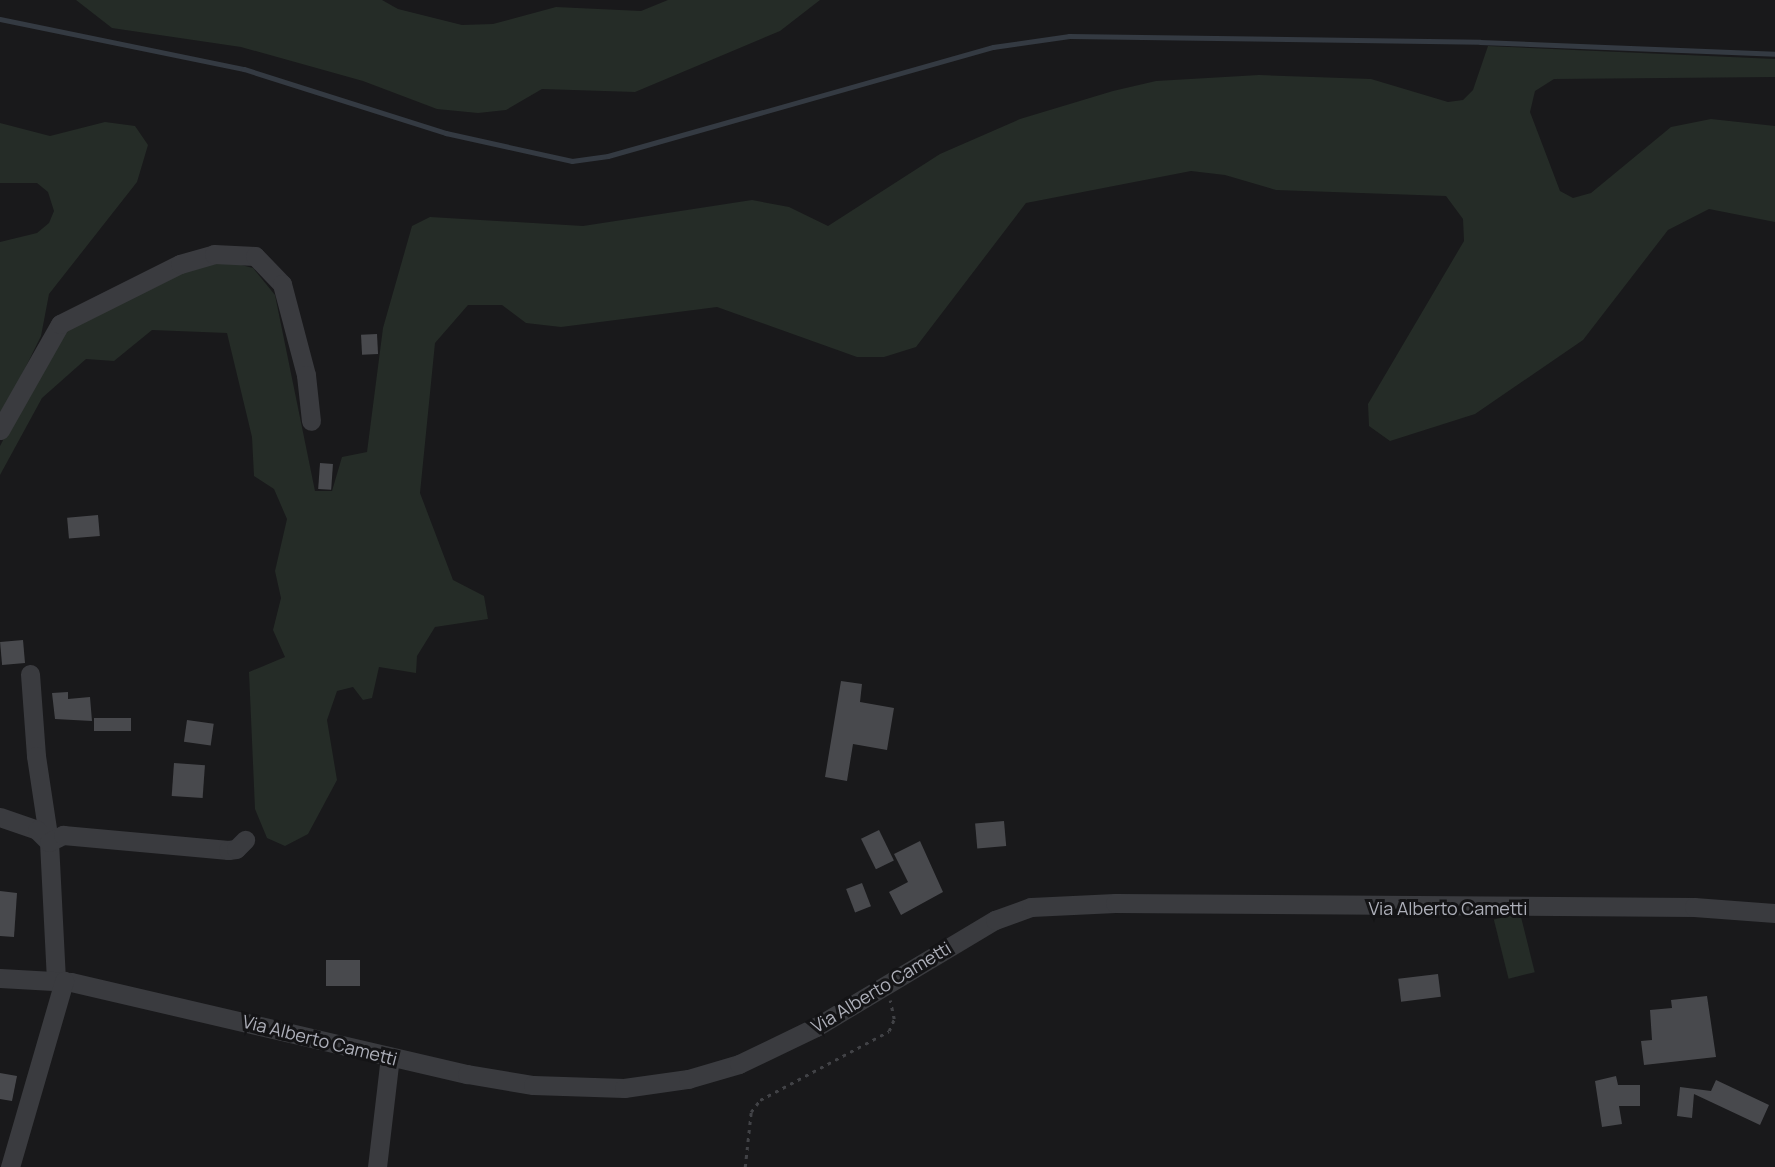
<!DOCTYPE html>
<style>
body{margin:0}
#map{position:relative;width:1775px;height:1167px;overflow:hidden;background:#19191b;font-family:Manrope,sans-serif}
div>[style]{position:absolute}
.green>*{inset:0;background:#252c27;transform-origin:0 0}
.stream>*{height:4.5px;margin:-2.25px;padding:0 2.25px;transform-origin:2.25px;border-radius:2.25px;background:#343a42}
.building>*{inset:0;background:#48494d;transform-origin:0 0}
.path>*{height:2.5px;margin-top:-1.25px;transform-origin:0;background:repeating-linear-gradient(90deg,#414246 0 3.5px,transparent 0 8.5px)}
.minor>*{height:19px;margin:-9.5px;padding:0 9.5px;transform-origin:9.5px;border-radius:9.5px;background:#3a3b3f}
span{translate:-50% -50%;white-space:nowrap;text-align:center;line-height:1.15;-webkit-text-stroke:6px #141416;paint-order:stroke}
.street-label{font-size:18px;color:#adafb9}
</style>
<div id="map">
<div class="green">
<div style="clip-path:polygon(76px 0,382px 0,398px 9px,462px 25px,493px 24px,556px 7px,641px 11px,668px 0,820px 0,780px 31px,635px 92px,542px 89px,506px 110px,478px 113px,437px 109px,363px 81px,241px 47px,112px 28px)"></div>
<div style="clip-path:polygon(1488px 46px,1775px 59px,1775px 77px,1554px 79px,1535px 91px,1530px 112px,1560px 191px,1573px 198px,1591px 193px,1671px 127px,1711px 119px,1775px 126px,1775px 222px,1709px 209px,1668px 230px,1583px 340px,1475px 414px,1390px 441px,1369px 426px,1368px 404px,1464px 241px,1463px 219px,1446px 196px,1276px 190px,1225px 175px,1191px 171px,1026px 203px,916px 347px,884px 357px,857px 357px,717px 307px,561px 327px,526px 323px,502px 305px,468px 305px,435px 343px,420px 493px,453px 580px,484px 596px,488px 619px,435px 627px,417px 656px,416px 673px,379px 667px,372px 698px,363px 700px,353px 687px,337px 691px,327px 720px,337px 780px,308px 834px,285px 846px,267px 838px,255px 809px,249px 672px,285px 657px,273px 630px,281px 598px,275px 571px,287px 519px,274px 489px,254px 476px,252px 437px,227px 333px,152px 330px,114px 361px,86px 359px,42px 398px,0 475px,0 446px,59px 333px,185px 268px,226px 261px,253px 268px,275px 295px,315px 491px,332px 491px,342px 457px,367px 452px,383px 328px,412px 226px,430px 217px,583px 226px,752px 200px,789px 207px,828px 226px,940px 154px,1020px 119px,1113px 91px,1156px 81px,1259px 75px,1371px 79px,1448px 102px,1463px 100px,1473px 90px)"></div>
<div style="clip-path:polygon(105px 122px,135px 126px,148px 145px,137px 182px,49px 294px,41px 336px,0 419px,0 242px,37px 233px,49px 223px,54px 211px,48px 192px,37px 183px,0 183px,0 123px,50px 136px)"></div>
<div style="left:1520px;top:913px;width:61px;height:27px;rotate:76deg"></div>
</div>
<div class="stream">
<div style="left:0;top:19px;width:249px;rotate:11.6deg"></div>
<div style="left:244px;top:69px;width:212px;rotate:17.6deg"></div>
<div style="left:446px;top:133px;width:129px;rotate:12.5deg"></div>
<div style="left:572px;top:161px;width:36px;rotate:-8deg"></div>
<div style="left:608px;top:156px;width:400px;rotate:-15.8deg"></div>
<div style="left:993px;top:47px;width:77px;rotate:-8.2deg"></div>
<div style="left:1069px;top:36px;width:411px;rotate:0.8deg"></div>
<div style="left:1480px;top:42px;width:295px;rotate:2.3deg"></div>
</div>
<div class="building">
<div style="left:377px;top:334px;width:20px;height:16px;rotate:87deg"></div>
<div style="left:320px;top:463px;width:13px;height:26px;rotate:4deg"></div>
<div style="left:98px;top:515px;width:21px;height:31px;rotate:85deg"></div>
<div style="left:23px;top:640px;width:23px;height:23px;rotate:85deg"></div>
<div style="clip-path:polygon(841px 681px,862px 684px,860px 702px,894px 708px,887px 750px,853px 744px,847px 781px,825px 777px)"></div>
<div style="clip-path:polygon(68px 692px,68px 699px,90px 697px,92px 721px,55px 719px,52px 693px)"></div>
<div style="left:131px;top:718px;width:13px;height:37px;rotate:90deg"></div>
<div style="left:187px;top:720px;width:27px;height:22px;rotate:8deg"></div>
<div style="left:174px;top:763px;width:31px;height:33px;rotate:4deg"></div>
<div style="left:1004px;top:821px;width:25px;height:29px;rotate:85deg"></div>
<div style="left:879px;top:830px;width:34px;height:20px;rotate:64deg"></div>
<div style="clip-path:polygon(920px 841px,943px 892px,901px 915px,889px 892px,908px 882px,894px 854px)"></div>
<div style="left:862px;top:883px;width:25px;height:17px;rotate:69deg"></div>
<div style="clip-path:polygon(0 891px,17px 893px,14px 937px,0 936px)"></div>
<div style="left:326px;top:960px;width:34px;height:26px"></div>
<div style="left:1438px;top:974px;width:23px;height:40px;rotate:83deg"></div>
<div style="clip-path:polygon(1707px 996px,1716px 1057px,1644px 1065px,1641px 1041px,1652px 1040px,1650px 1010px,1672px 1008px,1671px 1000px)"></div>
<div style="clip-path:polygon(0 1073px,17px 1076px,12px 1101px,0 1099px)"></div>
<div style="clip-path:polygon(1616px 1076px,1618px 1085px,1640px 1085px,1640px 1106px,1619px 1106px,1622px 1124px,1602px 1127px,1595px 1081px)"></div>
<div style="clip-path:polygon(1716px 1080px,1769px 1105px,1760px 1125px,1694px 1094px,1692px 1118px,1677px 1116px,1680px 1087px,1711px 1091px)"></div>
</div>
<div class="path">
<div style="left:745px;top:1167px;width:55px;rotate:-83.8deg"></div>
<div style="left:751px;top:1112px;width:15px;rotate:-53deg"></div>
<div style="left:760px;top:1100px;width:146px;rotate:-28.1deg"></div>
<div style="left:889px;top:1031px;width:13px;rotate:-67deg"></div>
<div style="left:894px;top:1019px;width:19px;rotate:-102deg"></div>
</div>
<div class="minor">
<div style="left:0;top:430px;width:122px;rotate:-60.5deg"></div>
<div style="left:60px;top:324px;width:134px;rotate:-26.6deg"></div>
<div style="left:180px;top:264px;width:35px;rotate:-16deg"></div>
<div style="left:214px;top:254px;width:41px;rotate:2.8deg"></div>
<div style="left:255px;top:256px;width:39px;rotate:46deg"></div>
<div style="left:282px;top:284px;width:94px;rotate:75.2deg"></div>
<div style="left:306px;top:375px;width:46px;rotate:83.8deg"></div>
<div style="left:30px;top:674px;width:82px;rotate:85.8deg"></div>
<div style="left:36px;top:756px;width:87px;rotate:81.4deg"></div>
<div style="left:49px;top:842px;width:138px;rotate:87.1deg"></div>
<div style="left:0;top:817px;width:39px;rotate:19deg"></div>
<div style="left:37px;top:830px;width:17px;rotate:45deg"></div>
<div style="left:49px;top:842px;width:16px;rotate:-27deg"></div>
<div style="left:63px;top:835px;width:166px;rotate:5.2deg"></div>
<div style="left:228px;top:850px;width:8px;rotate:-7deg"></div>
<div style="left:236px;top:849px;width:13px;rotate:-45deg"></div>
<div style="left:0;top:978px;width:71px;rotate:3.2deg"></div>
<div style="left:71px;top:982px;width:407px;rotate:13.1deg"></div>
<div style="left:467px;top:1074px;width:67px;rotate:9.5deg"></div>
<div style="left:533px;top:1085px;width:91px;rotate:1.9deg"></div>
<div style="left:624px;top:1088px;width:65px;rotate:-8deg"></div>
<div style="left:688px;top:1079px;width:53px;rotate:-16.4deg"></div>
<div style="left:739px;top:1064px;width:85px;rotate:-25.7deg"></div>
<div style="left:816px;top:1027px;width:209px;rotate:-30.9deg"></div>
<div style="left:995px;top:920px;width:38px;rotate:-20deg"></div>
<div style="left:1031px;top:907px;width:84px;rotate:-2.7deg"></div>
<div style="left:1115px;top:903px;width:579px;rotate:0.4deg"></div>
<div style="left:1694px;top:907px;width:81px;rotate:4.2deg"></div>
<div style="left:10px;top:1167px;width:194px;rotate:-73.8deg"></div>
<div style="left:377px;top:1167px;width:111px;rotate:-83.3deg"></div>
</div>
<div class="street-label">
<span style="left:1448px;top:908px">Via Alberto Cametti</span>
<span style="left:881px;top:987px;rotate:-31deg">Via Alberto Cametti</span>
<span style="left:320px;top:1040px;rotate:14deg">Via Alberto Cametti</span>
</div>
</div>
